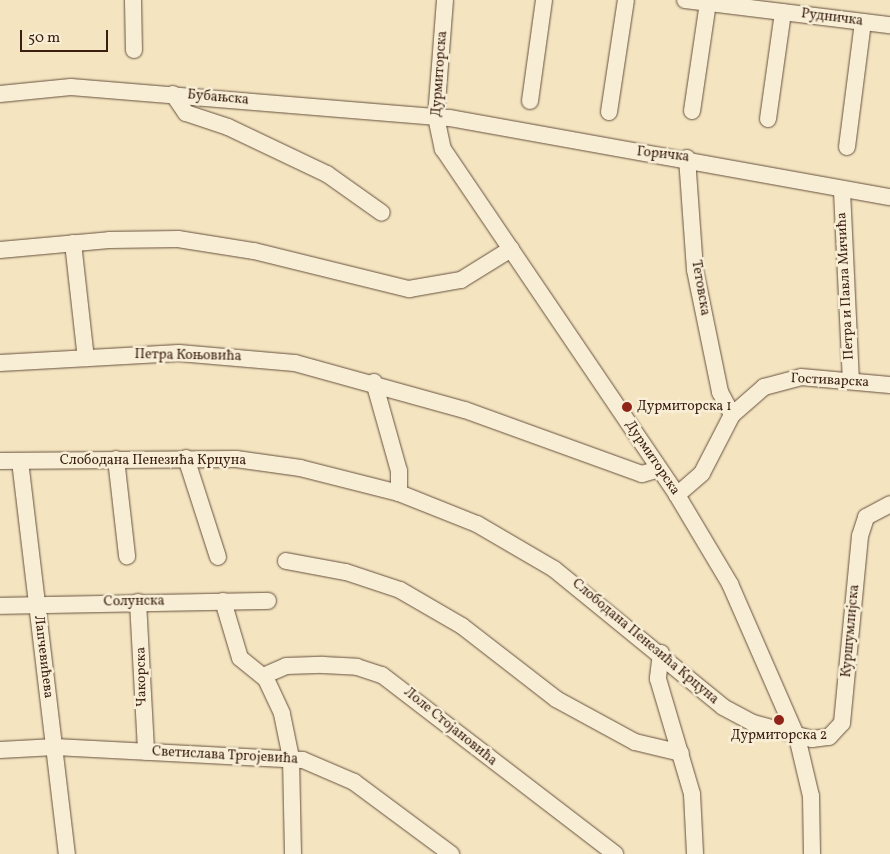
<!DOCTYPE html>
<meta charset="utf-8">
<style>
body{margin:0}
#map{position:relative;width:890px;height:854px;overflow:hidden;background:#f4e5c0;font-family:Vollkorn,serif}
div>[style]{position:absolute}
.roads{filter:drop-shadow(0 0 1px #68503e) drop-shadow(0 0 1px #68503e)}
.minor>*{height:16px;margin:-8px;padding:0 8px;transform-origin:8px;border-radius:8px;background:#f8eed6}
.dots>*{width:14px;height:14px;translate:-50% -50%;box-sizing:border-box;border:2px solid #f8eed6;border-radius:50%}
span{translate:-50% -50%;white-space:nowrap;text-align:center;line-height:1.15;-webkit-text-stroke:5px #f8eed6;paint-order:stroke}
.street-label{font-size:14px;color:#3a1f12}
.poi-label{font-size:14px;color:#3a1f12}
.left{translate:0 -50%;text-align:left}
.scale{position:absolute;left:20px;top:30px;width:88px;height:22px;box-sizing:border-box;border:2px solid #3a1f12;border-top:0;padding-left:6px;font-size:15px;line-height:18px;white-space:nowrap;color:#3a1f12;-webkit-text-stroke:4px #f8eed6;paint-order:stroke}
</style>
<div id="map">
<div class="roads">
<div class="minor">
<div style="left:133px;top:0;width:50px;rotate:88.9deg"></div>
<div style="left:445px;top:0;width:117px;rotate:94.4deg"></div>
<div style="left:436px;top:117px;width:33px;rotate:78deg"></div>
<div style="left:443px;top:149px;width:418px;rotate:55.9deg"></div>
<div style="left:677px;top:495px;width:104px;rotate:59.2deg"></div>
<div style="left:730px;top:584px;width:167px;rotate:66.4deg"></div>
<div style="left:797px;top:737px;width:61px;rotate:76.7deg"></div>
<div style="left:811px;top:796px;width:58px;rotate:89deg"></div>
<div style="left:685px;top:0;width:207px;rotate:7deg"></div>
<div style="left:0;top:94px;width:71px;rotate:-5.6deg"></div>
<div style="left:71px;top:87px;width:380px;rotate:4.7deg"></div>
<div style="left:450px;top:118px;width:447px;rotate:10.2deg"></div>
<div style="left:173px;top:94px;width:23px;rotate:56deg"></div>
<div style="left:186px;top:113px;width:44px;rotate:18.4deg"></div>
<div style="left:228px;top:127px;width:110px;rotate:25.4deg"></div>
<div style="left:327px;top:174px;width:67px;rotate:35.3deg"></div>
<div style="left:530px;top:101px;width:102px;rotate:-82.1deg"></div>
<div style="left:692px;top:111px;width:109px;rotate:-81.6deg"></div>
<div style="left:609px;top:112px;width:113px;rotate:-81.4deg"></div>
<div style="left:768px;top:119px;width:108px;rotate:-82deg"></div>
<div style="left:847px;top:147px;width:126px;rotate:-82.7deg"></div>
<div style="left:687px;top:158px;width:112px;rotate:85.9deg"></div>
<div style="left:695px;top:270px;width:125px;rotate:78.4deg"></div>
<div style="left:720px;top:392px;width:26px;rotate:62deg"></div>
<div style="left:842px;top:191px;width:190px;rotate:87.3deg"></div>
<div style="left:73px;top:243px;width:116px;rotate:83.6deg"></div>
<div style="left:0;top:250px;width:109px;rotate:-5.2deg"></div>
<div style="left:109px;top:240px;width:69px;rotate:-0.8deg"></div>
<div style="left:178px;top:239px;width:77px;rotate:9deg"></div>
<div style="left:254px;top:251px;width:160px;rotate:13.8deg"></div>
<div style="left:409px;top:289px;width:53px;rotate:-9.8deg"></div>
<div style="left:461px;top:280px;width:59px;rotate:-31.8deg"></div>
<div style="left:0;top:363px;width:179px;rotate:-3.2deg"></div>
<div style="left:179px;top:353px;width:116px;rotate:4.9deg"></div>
<div style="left:295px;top:363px;width:176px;rotate:15.5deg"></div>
<div style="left:465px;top:410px;width:188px;rotate:19.9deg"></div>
<div style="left:642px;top:474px;width:18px;rotate:-16deg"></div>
<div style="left:374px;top:382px;width:92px;rotate:74.3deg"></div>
<div style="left:399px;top:471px;width:22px;rotate:90deg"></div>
<div style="left:186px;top:458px;width:104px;rotate:72.1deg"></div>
<div style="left:116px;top:459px;width:98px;rotate:83.5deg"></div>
<div style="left:0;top:461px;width:236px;rotate:-0.5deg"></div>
<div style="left:236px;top:459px;width:65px;rotate:8deg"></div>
<div style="left:300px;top:468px;width:102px;rotate:14.2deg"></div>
<div style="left:399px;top:493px;width:84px;rotate:21.7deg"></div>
<div style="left:477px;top:524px;width:89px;rotate:30.3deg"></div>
<div style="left:554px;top:569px;width:218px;rotate:39.2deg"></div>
<div style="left:723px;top:707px;width:34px;rotate:28deg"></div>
<div style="left:753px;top:723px;width:61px;rotate:15.2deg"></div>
<div style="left:812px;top:739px;width:17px;rotate:-7deg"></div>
<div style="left:829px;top:737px;width:19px;rotate:-47deg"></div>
<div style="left:842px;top:723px;width:188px;rotate:-84.5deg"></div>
<div style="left:860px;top:536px;width:20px;rotate:-72deg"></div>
<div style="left:866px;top:517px;width:27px;rotate:-28deg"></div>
<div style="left:20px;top:461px;width:396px;rotate:83.2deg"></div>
<div style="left:677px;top:495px;width:33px;rotate:-41deg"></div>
<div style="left:702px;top:473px;width:65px;rotate:-62.7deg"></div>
<div style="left:732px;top:415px;width:43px;rotate:-41.2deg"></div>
<div style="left:764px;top:387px;width:38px;rotate:-15deg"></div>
<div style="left:801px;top:377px;width:89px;rotate:5.1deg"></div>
<div style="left:286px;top:561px;width:61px;rotate:10.4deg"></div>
<div style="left:346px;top:572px;width:57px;rotate:18.4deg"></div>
<div style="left:400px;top:590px;width:72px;rotate:30.1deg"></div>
<div style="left:462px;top:626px;width:119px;rotate:37.8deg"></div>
<div style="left:556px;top:699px;width:90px;rotate:28.6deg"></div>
<div style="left:635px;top:742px;width:47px;rotate:13.4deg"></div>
<div style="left:223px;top:601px;width:59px;rotate:73.4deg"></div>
<div style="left:240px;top:658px;width:33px;rotate:39deg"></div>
<div style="left:266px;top:679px;width:38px;rotate:65deg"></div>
<div style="left:282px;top:714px;width:45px;rotate:78.4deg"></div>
<div style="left:291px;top:758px;width:96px;rotate:88.8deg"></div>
<div style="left:138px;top:602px;width:150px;rotate:86.9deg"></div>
<div style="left:0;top:606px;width:268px;rotate:-1.1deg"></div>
<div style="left:661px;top:653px;width:26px;rotate:97deg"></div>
<div style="left:658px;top:679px;width:120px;rotate:73.5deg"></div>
<div style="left:692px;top:794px;width:60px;rotate:87.1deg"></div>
<div style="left:263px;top:676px;width:25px;rotate:-23deg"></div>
<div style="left:286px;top:666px;width:37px;rotate:-2deg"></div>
<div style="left:323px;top:665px;width:34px;rotate:3deg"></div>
<div style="left:357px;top:667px;width:26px;rotate:18deg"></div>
<div style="left:382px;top:675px;width:294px;rotate:37.5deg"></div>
<div style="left:0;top:750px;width:55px;rotate:-3.1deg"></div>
<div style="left:55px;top:747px;width:248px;rotate:3deg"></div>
<div style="left:303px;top:760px;width:56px;rotate:23.3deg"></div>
<div style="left:354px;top:782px;width:121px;rotate:36.6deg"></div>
</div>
</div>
<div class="dots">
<div style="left:627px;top:407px;background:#8f2418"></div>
<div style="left:779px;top:720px;background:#8f2418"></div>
</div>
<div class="street-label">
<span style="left:832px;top:18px;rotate:7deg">Рудничка</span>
<span style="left:440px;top:74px;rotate:-86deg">Дурмиторска</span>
<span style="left:218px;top:98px;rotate:5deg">Бубањска</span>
<span style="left:663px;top:155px;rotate:6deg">Горичка</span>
<span style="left:846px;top:286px;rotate:-93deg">Петра и Павла Мичића</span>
<span style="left:700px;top:288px;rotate:80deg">Тетовска</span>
<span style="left:188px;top:356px;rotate:1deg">Петра Коњовића</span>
<span style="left:830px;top:381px;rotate:3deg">Гостиварска</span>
<span style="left:652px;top:458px;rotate:56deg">Дурмиторска</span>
<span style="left:153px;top:461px">Слободана Пенезића Крцуна</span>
<span style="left:134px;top:602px;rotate:-1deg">Солунска</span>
<span style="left:851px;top:631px;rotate:-85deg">Куршумлијска</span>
<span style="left:645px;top:642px;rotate:40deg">Слободана Пенезића Крцуна</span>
<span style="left:43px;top:657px;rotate:83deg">Лапчевићева</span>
<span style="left:142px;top:677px;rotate:-91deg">Чакорска</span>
<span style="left:450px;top:727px;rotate:39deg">Лоле Стојановића</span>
<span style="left:225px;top:756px;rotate:3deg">Светислава Тргојевића</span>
</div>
<div class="poi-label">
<span class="left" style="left:637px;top:407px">Дурмиторска 1</span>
<span style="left:779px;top:736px">Дурмиторска 2</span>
</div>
<div class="scale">50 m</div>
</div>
